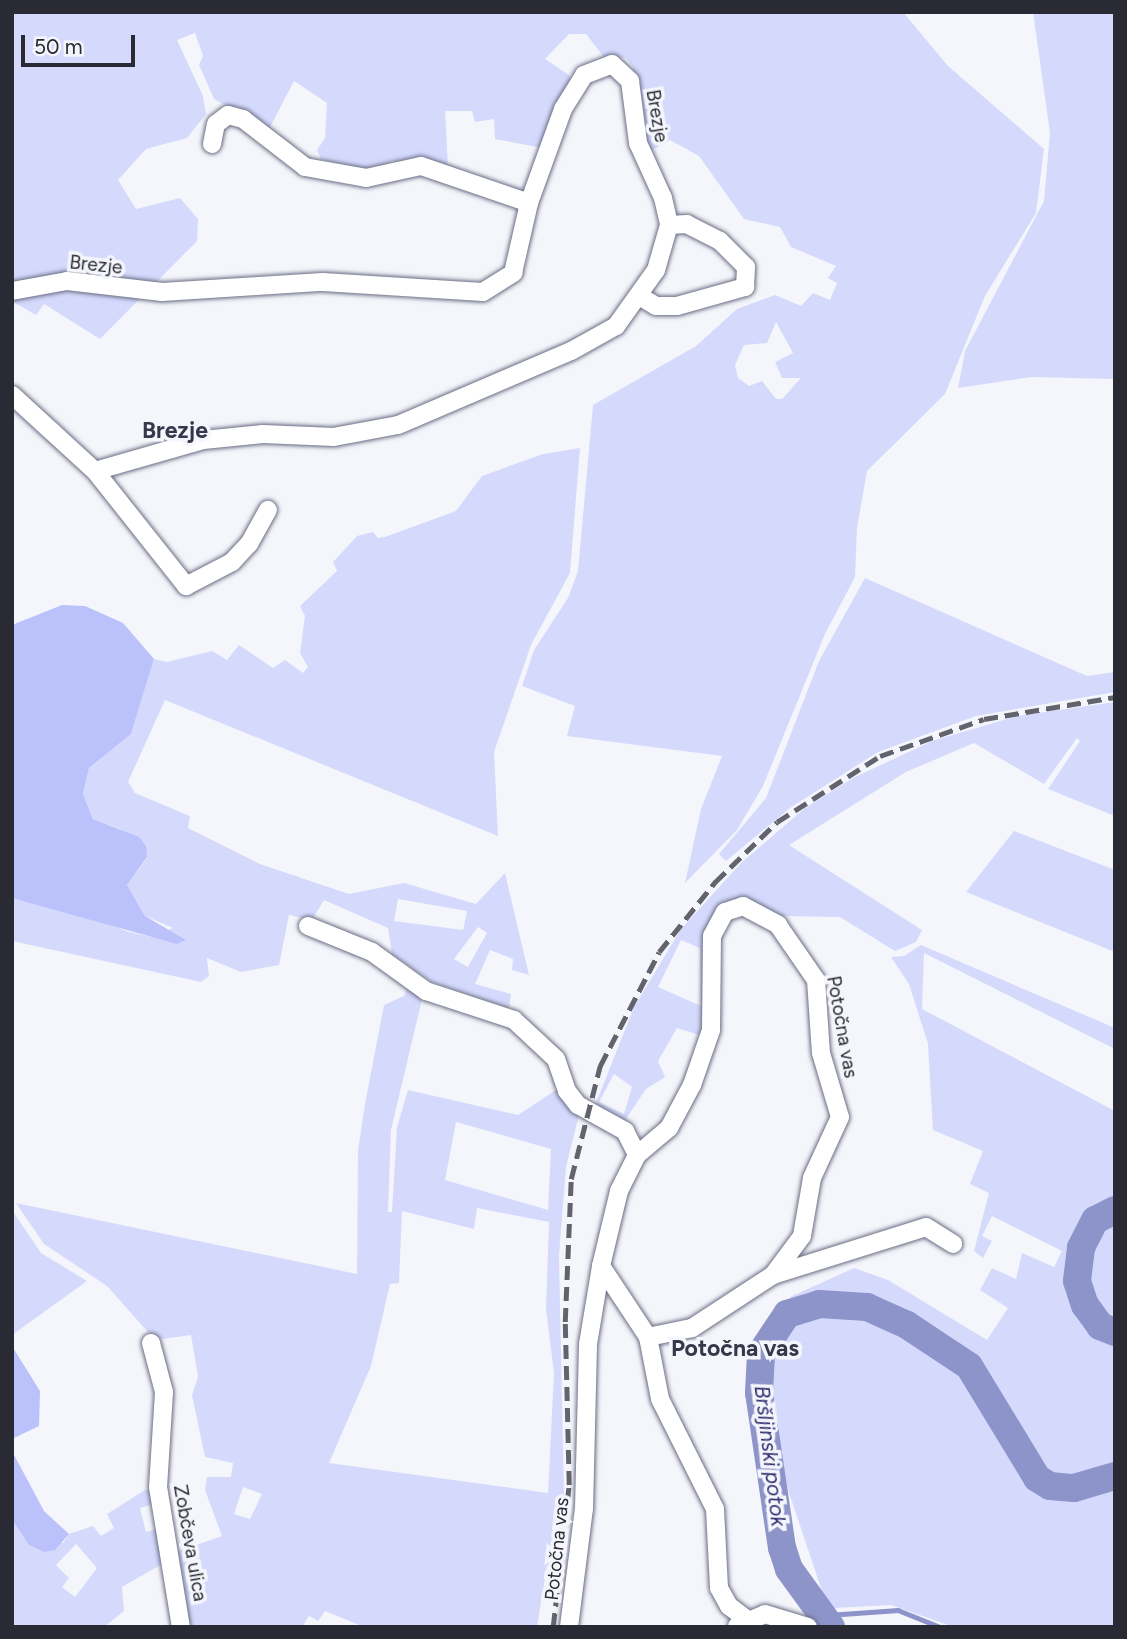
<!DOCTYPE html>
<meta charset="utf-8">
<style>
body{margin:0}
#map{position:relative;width:1127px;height:1639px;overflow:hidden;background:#f5f6fb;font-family:Figtree,sans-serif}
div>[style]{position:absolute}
.green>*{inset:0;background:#d5dafd}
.forest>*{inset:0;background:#bbc2fb}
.stream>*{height:4.5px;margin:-2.25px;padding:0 2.25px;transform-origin:2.25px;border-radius:2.25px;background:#8d94ca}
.river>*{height:28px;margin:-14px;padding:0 14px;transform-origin:14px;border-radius:14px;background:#8d94ca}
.roads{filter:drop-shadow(0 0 2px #6a6d84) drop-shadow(0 0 2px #6a6d84)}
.minor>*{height:18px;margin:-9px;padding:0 9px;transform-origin:9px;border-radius:9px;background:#fff}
.rail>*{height:4.5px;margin-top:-2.25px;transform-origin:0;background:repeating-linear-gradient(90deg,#62636c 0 14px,transparent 0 21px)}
span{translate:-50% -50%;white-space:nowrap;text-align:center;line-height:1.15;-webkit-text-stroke:7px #f5f6fb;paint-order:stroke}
.street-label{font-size:19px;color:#292a34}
.water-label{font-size:21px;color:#2e2e70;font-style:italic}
.quarter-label{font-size:23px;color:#35374b;font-weight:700}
.frame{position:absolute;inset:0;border:14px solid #292a34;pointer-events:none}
.scale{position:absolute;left:21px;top:35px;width:114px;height:32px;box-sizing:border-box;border:4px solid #292a34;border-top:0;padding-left:9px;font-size:21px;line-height:24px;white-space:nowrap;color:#292a34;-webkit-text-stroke:5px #f5f6fb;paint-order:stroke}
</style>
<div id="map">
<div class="green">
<div style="clip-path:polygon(evenodd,12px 12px,903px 12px,948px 66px,1044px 149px,1036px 213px,985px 296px,945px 394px,867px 471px,857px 528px,855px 577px,825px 634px,763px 786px,737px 830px,685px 883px,701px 809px,722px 756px,567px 736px,575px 706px,522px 686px,534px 650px,568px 598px,578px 571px,593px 405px,696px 346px,737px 309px,775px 295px,801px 306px,813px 293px,830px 300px,837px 283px,828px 278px,836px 266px,791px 247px,780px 227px,744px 219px,699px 156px,670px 140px,649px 152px,633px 67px,626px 58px,603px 56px,586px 34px,569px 34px,545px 59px,569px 75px,572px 86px,543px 148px,495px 139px,494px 119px,475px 122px,472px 111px,445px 111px,448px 167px,392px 161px,369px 171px,321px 159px,317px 150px,325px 138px,327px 103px,294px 81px,269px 129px,214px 99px,199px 65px,203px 56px,195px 33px,177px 40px,203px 96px,206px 114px,187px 138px,146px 149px,118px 180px,136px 209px,180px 198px,198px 219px,197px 241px,100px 339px,44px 304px,36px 315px,12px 301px,12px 12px,776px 322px,793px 353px,775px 362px,782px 378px,801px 378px,782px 399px,776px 399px,762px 381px,749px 386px,738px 378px,735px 365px,744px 345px,767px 343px,776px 322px)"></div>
<div style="clip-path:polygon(1033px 12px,1115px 12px,1115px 379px,1031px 377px,958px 388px,965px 351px,1044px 201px,1050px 133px)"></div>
<div style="clip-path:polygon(evenodd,580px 448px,570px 573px,531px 645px,494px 752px,498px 836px,165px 700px,128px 782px,135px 793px,190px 816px,188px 828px,260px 864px,349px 894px,404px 883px,476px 904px,505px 873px,529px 975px,512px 970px,513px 959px,490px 950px,475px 984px,511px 994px,509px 1008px,432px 982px,392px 954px,388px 928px,324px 900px,312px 920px,289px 915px,279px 965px,241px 972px,207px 958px,209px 976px,201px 982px,12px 941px,12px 898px,76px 912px,129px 932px,152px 937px,173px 928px,145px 916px,127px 885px,147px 858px,120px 829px,93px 819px,83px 794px,89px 768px,131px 734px,154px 659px,167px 662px,212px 651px,227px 660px,239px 645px,273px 668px,285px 660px,303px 673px,308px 667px,300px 653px,305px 616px,300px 606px,337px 571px,333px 562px,357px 536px,373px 532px,378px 538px,385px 537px,456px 511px,482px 476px,543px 454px,580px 448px,398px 899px,467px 911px,463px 930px,394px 921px,398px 899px,580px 448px,478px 927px,487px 933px,468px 967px,454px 959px,478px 927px)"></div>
<div style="clip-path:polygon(865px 578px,1087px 676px,1115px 672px,1115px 692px,976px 716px,878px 752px,790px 808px,726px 861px,719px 854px,766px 798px,819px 661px)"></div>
<div style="clip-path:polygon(evenodd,1115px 702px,1115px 816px,1048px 789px,1080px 741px,1077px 738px,1044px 784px,974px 743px,906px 772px,789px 845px,922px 930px,916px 942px,895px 951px,840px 917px,778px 916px,741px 901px,706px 961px,702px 1036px,677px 1028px,658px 1061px,665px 1077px,646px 1089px,624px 1122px,594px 1108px,634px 1007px,681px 929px,741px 863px,805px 808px,853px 778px,932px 741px,1017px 716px,1115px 702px,681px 940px,700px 948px,701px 1006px,658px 987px,681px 940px,1115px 702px,614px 1074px,632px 1087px,624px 1114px,599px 1102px,614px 1074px)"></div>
<div style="clip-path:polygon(1014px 831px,1115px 870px,1115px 952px,966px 892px)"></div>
<div style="clip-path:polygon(921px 945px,1115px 1028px,1115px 1049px,924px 953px,922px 1009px,1115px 1111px,1115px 1205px,1087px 1215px,1069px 1259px,1080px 1309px,1090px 1326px,1115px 1342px,1115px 1470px,1052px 1481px,1027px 1463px,974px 1361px,944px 1339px,856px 1299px,821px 1296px,794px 1304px,790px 1297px,854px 1268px,888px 1280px,987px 1340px,1008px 1308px,980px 1290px,992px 1268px,1016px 1279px,1022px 1253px,1054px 1267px,1062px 1251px,992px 1216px,982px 1236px,992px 1241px,983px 1258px,974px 1251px,989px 1193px,970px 1184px,983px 1151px,933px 1130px,928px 1044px,909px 984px,891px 957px,904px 956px)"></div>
<div style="clip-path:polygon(evenodd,411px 978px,423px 995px,391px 1130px,388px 1212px,392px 1212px,397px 1127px,408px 1090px,518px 1115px,559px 1088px,580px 1111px,566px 1167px,559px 1256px,564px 1496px,556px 1561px,547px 1566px,537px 1627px,364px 1627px,325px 1611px,318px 1621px,309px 1616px,302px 1627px,185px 1627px,176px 1552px,222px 1536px,205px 1490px,207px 1477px,231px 1477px,233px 1463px,205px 1457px,192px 1395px,198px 1377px,191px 1335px,155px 1340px,107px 1286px,44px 1244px,16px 1203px,357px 1274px,358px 1151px,365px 1104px,384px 1005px,404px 996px,411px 978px,456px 1122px,551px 1149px,548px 1210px,445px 1180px,456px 1122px,411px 978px,477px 1208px,549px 1222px,546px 1309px,554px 1373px,548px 1493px,329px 1463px,371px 1366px,390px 1284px,399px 1283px,402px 1211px,474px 1229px,477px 1208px,411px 978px,243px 1487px,262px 1494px,250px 1519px,234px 1514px,243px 1487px)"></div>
<div style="clip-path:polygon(12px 1210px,41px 1253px,87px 1281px,12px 1335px)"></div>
<div style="clip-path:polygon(1115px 1217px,1115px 1327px,1095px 1309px,1081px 1275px,1096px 1225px)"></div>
<div style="clip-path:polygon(819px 1308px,871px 1317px,953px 1361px,981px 1392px,1039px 1486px,1076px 1492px,1115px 1483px,1115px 1627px,954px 1627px,891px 1605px,834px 1608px,826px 1603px,770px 1436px,765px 1371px,767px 1353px,791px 1318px)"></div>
<div style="clip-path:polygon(evenodd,145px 1490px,153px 1490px,157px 1503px,140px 1508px,146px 1532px,162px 1528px,169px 1560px,122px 1587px,124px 1611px,104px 1627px,12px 1627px,12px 1519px,63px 1543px,69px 1534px,93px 1526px,101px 1536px,114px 1528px,107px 1514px,145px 1490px,76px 1544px,97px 1568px,75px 1597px,62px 1587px,69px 1578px,56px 1565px,76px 1544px)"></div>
</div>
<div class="forest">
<div style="clip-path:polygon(62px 605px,85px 606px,123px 623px,154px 659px,131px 734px,89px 768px,83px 794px,93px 819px,139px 837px,146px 846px,147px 857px,127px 885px,145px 916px,186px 940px,177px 944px,12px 898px,12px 625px)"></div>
<div style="clip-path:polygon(12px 1346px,40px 1391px,39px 1426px,12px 1439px)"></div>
<div style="clip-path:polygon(12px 1451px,44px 1511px,69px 1534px,55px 1550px,44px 1552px,29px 1545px,12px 1519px)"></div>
</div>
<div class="stream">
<div style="left:828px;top:1615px;width:70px;rotate:-4.1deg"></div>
<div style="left:898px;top:1610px;width:45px;rotate:22deg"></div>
</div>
<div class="river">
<div style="left:1115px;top:1210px;width:22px;rotate:153deg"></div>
<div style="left:1095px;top:1220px;width:31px;rotate:117deg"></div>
<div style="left:1081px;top:1248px;width:33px;rotate:97deg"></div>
<div style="left:1077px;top:1281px;width:25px;rotate:72deg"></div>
<div style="left:1085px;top:1305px;width:26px;rotate:54deg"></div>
<div style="left:1100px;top:1326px;width:16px;rotate:22deg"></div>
<div style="left:831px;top:1627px;width:72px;rotate:-125.9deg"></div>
<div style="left:789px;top:1569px;width:22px;rotate:-108deg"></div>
<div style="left:782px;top:1548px;width:157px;rotate:-98.4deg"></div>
<div style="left:759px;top:1393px;width:40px;rotate:-87.1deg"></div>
<div style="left:761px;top:1353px;width:47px;rotate:-56.3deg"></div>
<div style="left:787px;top:1314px;width:34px;rotate:-17deg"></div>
<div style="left:819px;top:1304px;width:48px;rotate:3.6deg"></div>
<div style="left:867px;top:1307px;width:44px;rotate:24.2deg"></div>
<div style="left:907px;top:1325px;width:74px;rotate:33.5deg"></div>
<div style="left:969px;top:1366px;width:131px;rotate:58.7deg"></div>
<div style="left:1037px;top:1478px;width:15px;rotate:32deg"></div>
<div style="left:1050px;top:1486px;width:24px;rotate:5deg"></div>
<div style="left:1074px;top:1488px;width:43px;rotate:-16.3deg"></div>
</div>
<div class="roads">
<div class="minor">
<div style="left:212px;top:144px;width:20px;rotate:-79deg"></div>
<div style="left:216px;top:124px;width:15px;rotate:-37deg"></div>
<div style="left:228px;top:115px;width:16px;rotate:15deg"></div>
<div style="left:243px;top:119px;width:78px;rotate:37.7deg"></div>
<div style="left:305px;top:167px;width:62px;rotate:10.2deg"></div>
<div style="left:366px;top:178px;width:56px;rotate:-12.3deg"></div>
<div style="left:421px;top:166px;width:114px;rotate:18.9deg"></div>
<div style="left:12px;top:291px;width:56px;rotate:-10.3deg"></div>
<div style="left:67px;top:281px;width:96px;rotate:6.6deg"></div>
<div style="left:162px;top:292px;width:161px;rotate:-3.6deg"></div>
<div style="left:323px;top:282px;width:160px;rotate:3.6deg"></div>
<div style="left:483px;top:292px;width:36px;rotate:-32deg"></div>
<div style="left:513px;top:273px;width:72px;rotate:-77.1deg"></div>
<div style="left:529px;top:203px;width:100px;rotate:-70.1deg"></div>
<div style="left:563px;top:109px;width:40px;rotate:-58deg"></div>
<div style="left:584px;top:75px;width:30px;rotate:-21deg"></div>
<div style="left:612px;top:64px;width:25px;rotate:43deg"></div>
<div style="left:630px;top:81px;width:63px;rotate:82.6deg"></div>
<div style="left:638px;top:143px;width:60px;rotate:65.6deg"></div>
<div style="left:663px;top:198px;width:28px;rotate:77deg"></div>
<div style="left:669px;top:225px;width:47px;rotate:106.1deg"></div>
<div style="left:656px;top:270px;width:69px;rotate:125.5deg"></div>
<div style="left:616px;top:326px;width:51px;rotate:150.9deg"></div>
<div style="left:571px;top:351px;width:188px;rotate:156.8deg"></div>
<div style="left:398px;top:425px;width:65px;rotate:169.4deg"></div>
<div style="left:334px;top:437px;width:71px;rotate:-177.6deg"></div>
<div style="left:263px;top:434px;width:60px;rotate:174.3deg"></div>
<div style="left:203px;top:440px;width:112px;rotate:164deg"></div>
<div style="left:641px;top:297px;width:17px;rotate:31deg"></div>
<div style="left:656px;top:306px;width:21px"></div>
<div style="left:677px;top:306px;width:71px;rotate:-15.6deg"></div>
<div style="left:745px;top:287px;width:20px;rotate:-87deg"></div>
<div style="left:746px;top:267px;width:37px;rotate:-135deg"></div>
<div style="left:720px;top:241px;width:37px;rotate:-153deg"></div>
<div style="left:687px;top:224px;width:18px;rotate:177deg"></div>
<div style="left:12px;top:395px;width:113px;rotate:42.5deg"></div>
<div style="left:95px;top:471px;width:147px;rotate:51.6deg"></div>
<div style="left:186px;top:586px;width:52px;rotate:-27.6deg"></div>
<div style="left:232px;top:562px;width:25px;rotate:-47deg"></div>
<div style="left:249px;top:544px;width:39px;rotate:-61deg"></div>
<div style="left:308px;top:926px;width:69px;rotate:22.1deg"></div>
<div style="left:372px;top:952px;width:67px;rotate:35.8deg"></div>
<div style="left:426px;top:991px;width:93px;rotate:18.2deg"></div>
<div style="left:514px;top:1020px;width:57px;rotate:42.9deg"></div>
<div style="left:556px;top:1059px;width:34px;rotate:71deg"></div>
<div style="left:567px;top:1091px;width:18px;rotate:52deg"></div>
<div style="left:578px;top:1105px;width:54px;rotate:29deg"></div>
<div style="left:625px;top:1131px;width:27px;rotate:63deg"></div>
<div style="left:637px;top:1155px;width:40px;rotate:116.6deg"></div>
<div style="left:619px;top:1191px;width:77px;rotate:103.5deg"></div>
<div style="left:601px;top:1266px;width:85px;rotate:56.5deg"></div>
<div style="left:648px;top:1337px;width:63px;rotate:79deg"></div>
<div style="left:660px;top:1399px;width:123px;rotate:63.4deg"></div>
<div style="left:715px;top:1509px;width:79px;rotate:87.1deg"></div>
<div style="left:719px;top:1588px;width:21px;rotate:61deg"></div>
<div style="left:729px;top:1606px;width:21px;rotate:37deg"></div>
<div style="left:637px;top:1155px;width:42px;rotate:-40.2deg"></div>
<div style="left:669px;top:1128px;width:49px;rotate:-61.9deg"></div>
<div style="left:692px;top:1085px;width:58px;rotate:-70.9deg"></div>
<div style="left:711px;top:1030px;width:94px;rotate:-89.4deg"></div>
<div style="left:712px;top:936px;width:27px;rotate:-62deg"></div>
<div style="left:725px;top:912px;width:19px;rotate:-18deg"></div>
<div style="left:743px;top:906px;width:40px;rotate:28deg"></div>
<div style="left:778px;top:925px;width:67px;rotate:55.4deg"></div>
<div style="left:816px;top:980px;width:73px;rotate:86.1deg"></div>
<div style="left:821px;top:1053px;width:67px;rotate:73.5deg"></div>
<div style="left:840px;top:1117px;width:67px;rotate:114.7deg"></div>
<div style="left:812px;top:1178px;width:59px;rotate:99.8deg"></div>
<div style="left:802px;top:1236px;width:49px;rotate:126.6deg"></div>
<div style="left:773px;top:1275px;width:97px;rotate:146.8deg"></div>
<div style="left:692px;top:1328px;width:45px;rotate:168.4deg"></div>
<div style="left:773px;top:1275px;width:160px;rotate:-17.4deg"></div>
<div style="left:926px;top:1227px;width:32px;rotate:32deg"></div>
<div style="left:151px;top:1343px;width:51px;rotate:75.1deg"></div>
<div style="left:164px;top:1392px;width:95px;rotate:93.6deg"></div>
<div style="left:158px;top:1487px;width:142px;rotate:80.7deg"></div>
<div style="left:737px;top:1626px;width:30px;rotate:-23deg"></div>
<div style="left:765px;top:1614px;width:45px;rotate:16.8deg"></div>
<div style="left:569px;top:1627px;width:119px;rotate:-82.8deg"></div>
<div style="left:584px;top:1509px;width:165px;rotate:-88.6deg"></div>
<div style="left:588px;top:1344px;width:79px;rotate:-80.5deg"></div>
</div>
</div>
<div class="rail">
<div style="left:553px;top:1627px;width:143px;rotate:-83.6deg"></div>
<div style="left:569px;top:1485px;width:163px;rotate:-91.4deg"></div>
<div style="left:565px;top:1322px;width:143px;rotate:-87.6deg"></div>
<div style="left:571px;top:1179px;width:117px;rotate:-75.6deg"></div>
<div style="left:600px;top:1066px;width:128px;rotate:-62.6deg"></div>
<div style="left:659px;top:952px;width:90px;rotate:-51.3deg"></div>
<div style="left:715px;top:882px;width:86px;rotate:-44.1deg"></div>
<div style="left:777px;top:822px;width:122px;rotate:-32.7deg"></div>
<div style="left:880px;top:756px;width:110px;rotate:-19.6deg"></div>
<div style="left:984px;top:719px;width:133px;rotate:-9.5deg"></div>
</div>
<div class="street-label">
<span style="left:657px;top:116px;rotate:80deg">Brezje</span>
<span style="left:96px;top:265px;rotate:6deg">Brezje</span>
<span style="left:842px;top:1027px;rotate:80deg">Potočna vas</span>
<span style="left:190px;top:1543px;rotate:80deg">Zobčeva ulica</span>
<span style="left:557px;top:1549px;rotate:-84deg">Potočna vas</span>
</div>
<div class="water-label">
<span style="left:770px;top:1456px;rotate:83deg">Bršljinski potok</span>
</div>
<div class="quarter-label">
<span style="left:175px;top:430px">Brezje</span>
<span style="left:735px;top:1348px">Potočna vas</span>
</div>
<div class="frame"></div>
<div class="scale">50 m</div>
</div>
